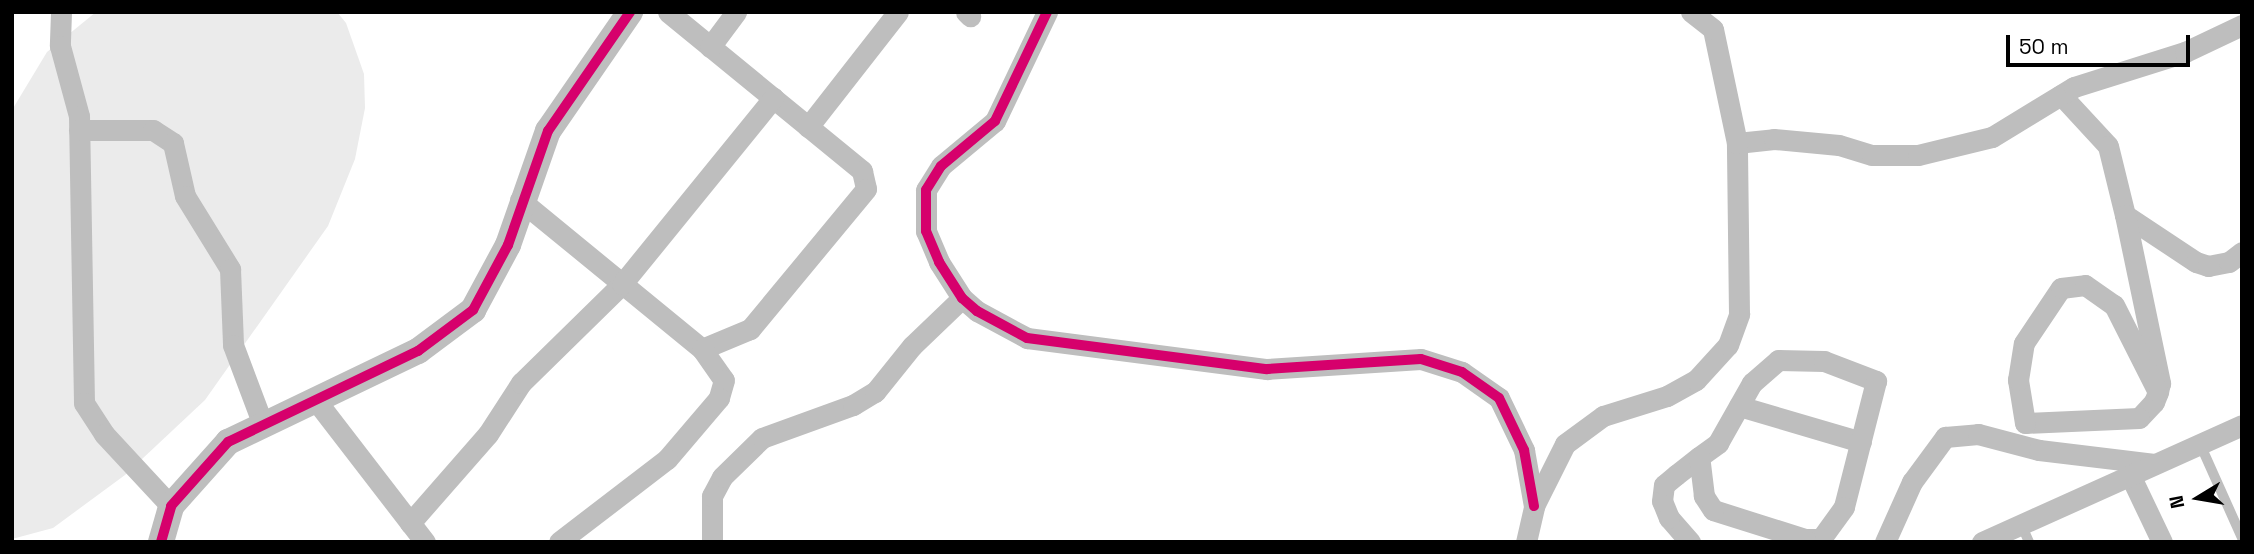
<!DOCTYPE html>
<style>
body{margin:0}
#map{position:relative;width:2254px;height:554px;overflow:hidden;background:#fff;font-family:"Space Grotesk",sans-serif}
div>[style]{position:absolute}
.green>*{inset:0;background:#ebebeb}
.service>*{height:10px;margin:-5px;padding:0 5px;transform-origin:5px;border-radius:5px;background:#bebebe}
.minor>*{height:21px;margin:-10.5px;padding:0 10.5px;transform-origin:10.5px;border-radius:10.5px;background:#bebebe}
.tertiary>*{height:26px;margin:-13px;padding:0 13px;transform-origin:13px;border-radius:13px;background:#bebebe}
.cycleway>*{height:10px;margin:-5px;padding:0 5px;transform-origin:5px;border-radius:5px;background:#d6006c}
span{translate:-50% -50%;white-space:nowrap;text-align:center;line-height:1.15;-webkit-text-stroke:5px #fff;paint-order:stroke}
.frame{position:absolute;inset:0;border:14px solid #000;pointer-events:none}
.north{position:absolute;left:2163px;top:463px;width:70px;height:70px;-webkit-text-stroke:5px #fff;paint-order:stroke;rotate:259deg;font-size:19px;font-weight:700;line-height:28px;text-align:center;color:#000}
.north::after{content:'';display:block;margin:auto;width:24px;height:32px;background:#000;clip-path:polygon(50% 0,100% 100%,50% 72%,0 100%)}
.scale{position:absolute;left:2006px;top:35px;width:184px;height:32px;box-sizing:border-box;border:4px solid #000;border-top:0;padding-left:9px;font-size:21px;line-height:24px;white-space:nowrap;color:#000;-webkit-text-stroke:5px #fff;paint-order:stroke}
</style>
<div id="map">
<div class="green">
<div style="clip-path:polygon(96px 12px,337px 12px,346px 23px,364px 74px,365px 108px,355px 159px,328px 226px,205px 400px,125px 475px,53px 528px,12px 539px,12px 110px,47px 52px)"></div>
</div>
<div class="service">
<div style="left:2200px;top:444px;width:103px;rotate:65.9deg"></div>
<div style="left:2021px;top:524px;width:20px;rotate:66deg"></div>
</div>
<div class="minor">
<div style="left:61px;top:12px;width:34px;rotate:92deg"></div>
<div style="left:60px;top:46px;width:73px;rotate:74.8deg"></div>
<div style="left:79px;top:116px;width:287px;rotate:89deg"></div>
<div style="left:84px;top:403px;width:37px;rotate:57deg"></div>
<div style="left:104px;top:434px;width:98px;rotate:47.1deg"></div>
<div style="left:668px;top:12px;width:251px;rotate:39.3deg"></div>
<div style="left:862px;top:171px;width:18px;rotate:77deg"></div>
<div style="left:866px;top:189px;width:182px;rotate:129.6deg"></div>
<div style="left:750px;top:329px;width:52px;rotate:157.4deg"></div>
<div style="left:966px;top:12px;width:6px;rotate:45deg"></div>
<div style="left:1047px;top:12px;width:121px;rotate:115.5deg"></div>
<div style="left:995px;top:121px;width:70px;rotate:140.2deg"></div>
<div style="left:941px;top:166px;width:28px;rotate:122deg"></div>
<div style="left:926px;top:190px;width:41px;rotate:90deg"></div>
<div style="left:926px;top:231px;width:34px;rotate:67deg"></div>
<div style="left:939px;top:262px;width:43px;rotate:57.4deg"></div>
<div style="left:962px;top:298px;width:20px;rotate:41deg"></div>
<div style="left:977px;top:311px;width:57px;rotate:28.4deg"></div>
<div style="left:1027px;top:338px;width:242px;rotate:7.4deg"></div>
<div style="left:1267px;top:369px;width:154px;rotate:-3.7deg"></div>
<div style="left:1421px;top:359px;width:43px;rotate:17.6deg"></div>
<div style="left:1462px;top:372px;width:45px;rotate:35.1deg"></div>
<div style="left:1499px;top:398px;width:58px;rotate:64.3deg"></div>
<div style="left:1524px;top:450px;width:57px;rotate:79.9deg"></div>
<div style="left:710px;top:47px;width:44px;rotate:-53.4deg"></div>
<div style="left:2061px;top:95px;width:69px;rotate:47.3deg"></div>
<div style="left:2108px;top:146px;width:71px;rotate:76.2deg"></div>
<div style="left:2125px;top:215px;width:85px;rotate:33.5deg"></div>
<div style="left:2196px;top:262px;width:13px;rotate:18deg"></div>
<div style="left:2208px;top:266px;width:21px;rotate:-11deg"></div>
<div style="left:2229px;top:262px;width:16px;rotate:-38deg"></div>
<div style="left:808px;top:127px;width:146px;rotate:-52deg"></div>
<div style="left:79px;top:130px;width:74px"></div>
<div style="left:153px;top:130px;width:24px;rotate:33deg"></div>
<div style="left:173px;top:143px;width:54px;rotate:77.2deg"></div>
<div style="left:185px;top:196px;width:86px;rotate:58.3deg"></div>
<div style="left:230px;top:269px;width:76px;rotate:87.7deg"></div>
<div style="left:233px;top:345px;width:85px;rotate:69.4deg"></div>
<div style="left:1737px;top:143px;width:37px;rotate:-6deg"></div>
<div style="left:1774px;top:139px;width:65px;rotate:5.3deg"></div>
<div style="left:1839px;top:145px;width:34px;rotate:17deg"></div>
<div style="left:1872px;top:155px;width:46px"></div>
<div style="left:1918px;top:155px;width:76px;rotate:-13.7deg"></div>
<div style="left:1992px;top:137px;width:96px;rotate:-31.4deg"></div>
<div style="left:2074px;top:87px;width:116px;rotate:-17.5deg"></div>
<div style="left:2185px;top:52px;width:63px;rotate:-25.3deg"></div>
<div style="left:520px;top:200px;width:235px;rotate:39.3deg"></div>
<div style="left:702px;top:349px;width:38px;rotate:55deg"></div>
<div style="left:724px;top:380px;width:19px;rotate:106deg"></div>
<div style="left:719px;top:398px;width:80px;rotate:130.4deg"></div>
<div style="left:667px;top:459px;width:136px;rotate:142.5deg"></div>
<div style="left:2125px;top:215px;width:172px;rotate:78.2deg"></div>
<div style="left:2160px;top:383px;width:9px;rotate:103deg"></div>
<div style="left:2158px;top:392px;width:11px;rotate:112deg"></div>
<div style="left:2154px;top:402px;width:22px;rotate:133deg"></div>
<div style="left:2139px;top:418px;width:114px;rotate:177.5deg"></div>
<div style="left:2025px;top:423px;width:44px;rotate:-99.2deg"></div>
<div style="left:2018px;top:380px;width:37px;rotate:-81deg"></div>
<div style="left:2024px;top:343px;width:66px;rotate:-56.1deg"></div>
<div style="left:2061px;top:288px;width:24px;rotate:-7deg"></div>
<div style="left:2085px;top:285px;width:35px;rotate:35deg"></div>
<div style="left:2114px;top:305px;width:97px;rotate:63.2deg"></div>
<div style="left:314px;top:398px;width:182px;rotate:52.4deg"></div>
<div style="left:1739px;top:406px;width:127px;rotate:16.4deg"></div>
<div style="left:2130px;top:475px;width:74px;rotate:64.5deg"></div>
<div style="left:410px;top:523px;width:118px;rotate:-48.8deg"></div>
<div style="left:488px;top:434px;width:61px;rotate:-57.1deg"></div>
<div style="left:521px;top:383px;width:141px;rotate:-44.4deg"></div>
<div style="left:622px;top:284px;width:240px;rotate:-50.9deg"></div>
<div style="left:712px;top:542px;width:46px;rotate:-90deg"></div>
<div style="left:712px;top:496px;width:21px;rotate:-62deg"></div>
<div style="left:722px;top:477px;width:56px;rotate:-44.3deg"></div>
<div style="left:762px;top:438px;width:97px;rotate:-19.9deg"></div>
<div style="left:853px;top:405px;width:26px;rotate:-31deg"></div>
<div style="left:875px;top:392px;width:59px;rotate:-51.2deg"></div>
<div style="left:912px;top:346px;width:69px;rotate:-43.8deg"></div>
<div style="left:1526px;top:542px;width:37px;rotate:-77deg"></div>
<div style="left:1534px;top:506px;width:69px;rotate:-63.4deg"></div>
<div style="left:1565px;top:444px;width:47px;rotate:-36.4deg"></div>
<div style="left:1603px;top:416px;width:67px;rotate:-17.4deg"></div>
<div style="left:1667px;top:396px;width:33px;rotate:-29deg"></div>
<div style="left:1696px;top:380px;width:47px;rotate:-47.6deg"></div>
<div style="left:1728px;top:345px;width:33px;rotate:-70deg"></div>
<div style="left:1739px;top:314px;width:171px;rotate:-90.7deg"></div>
<div style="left:1737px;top:143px;width:116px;rotate:-101.9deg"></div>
<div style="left:1713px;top:29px;width:28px;rotate:-142deg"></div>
<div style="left:1690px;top:542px;width:32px;rotate:-131deg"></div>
<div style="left:1669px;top:518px;width:18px;rotate:-112deg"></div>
<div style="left:1662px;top:501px;width:16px;rotate:-83deg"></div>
<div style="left:1664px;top:485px;width:16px;rotate:-40deg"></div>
<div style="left:1676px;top:475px;width:29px;rotate:-38deg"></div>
<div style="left:1699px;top:457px;width:24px;rotate:-36deg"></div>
<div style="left:1718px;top:443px;width:69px;rotate:-60.5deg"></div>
<div style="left:1752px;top:383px;width:35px;rotate:-41deg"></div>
<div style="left:1778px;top:360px;width:46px;rotate:1.2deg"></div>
<div style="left:1824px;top:361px;width:56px;rotate:21deg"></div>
<div style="left:1876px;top:381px;width:130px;rotate:104.3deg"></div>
<div style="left:1844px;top:507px;width:39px;rotate:126deg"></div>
<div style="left:1821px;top:539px;width:16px;rotate:180deg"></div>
<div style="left:1805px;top:539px;width:96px;rotate:-162.5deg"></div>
<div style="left:1713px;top:510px;width:17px;rotate:-123deg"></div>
<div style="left:1704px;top:496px;width:39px;rotate:-97deg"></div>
<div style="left:1885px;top:542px;width:66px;rotate:-65.8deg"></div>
<div style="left:1912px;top:482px;width:56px;rotate:-53.7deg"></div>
<div style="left:1945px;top:437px;width:33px;rotate:-5deg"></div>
<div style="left:1978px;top:434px;width:63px;rotate:14.7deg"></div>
<div style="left:2039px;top:450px;width:116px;rotate:6.9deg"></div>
<div style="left:1982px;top:542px;width:285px;rotate:-24.2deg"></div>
</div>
<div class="tertiary">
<div style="left:161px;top:542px;width:37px;rotate:-74deg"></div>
<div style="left:171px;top:506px;width:86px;rotate:-48.3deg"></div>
<div style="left:228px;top:442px;width:211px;rotate:-25.6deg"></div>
<div style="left:418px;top:351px;width:69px;rotate:-36.7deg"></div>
<div style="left:473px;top:310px;width:74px;rotate:-61.7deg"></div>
<div style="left:508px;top:245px;width:121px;rotate:-70.7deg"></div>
<div style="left:548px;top:131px;width:145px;rotate:-55.4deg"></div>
</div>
<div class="cycleway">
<div style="left:1047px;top:12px;width:121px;rotate:115.5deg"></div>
<div style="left:995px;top:121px;width:70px;rotate:140.2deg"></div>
<div style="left:941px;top:166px;width:28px;rotate:122deg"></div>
<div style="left:926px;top:190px;width:41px;rotate:90deg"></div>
<div style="left:926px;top:231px;width:34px;rotate:67deg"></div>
<div style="left:939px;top:262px;width:43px;rotate:57.4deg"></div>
<div style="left:962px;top:298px;width:20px;rotate:41deg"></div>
<div style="left:977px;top:311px;width:57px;rotate:28.4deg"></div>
<div style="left:1027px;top:338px;width:242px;rotate:7.4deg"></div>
<div style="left:1267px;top:369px;width:154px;rotate:-3.7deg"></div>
<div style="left:1421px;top:359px;width:43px;rotate:17.6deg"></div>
<div style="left:1462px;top:372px;width:45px;rotate:35.1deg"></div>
<div style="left:1499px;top:398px;width:58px;rotate:64.3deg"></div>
<div style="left:1524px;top:450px;width:57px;rotate:79.9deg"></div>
<div style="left:161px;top:542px;width:37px;rotate:-74deg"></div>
<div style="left:171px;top:506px;width:86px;rotate:-48.3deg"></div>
<div style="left:228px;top:442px;width:211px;rotate:-25.6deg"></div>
<div style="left:418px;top:351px;width:69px;rotate:-36.7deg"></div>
<div style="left:473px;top:310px;width:74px;rotate:-61.7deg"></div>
<div style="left:508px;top:245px;width:121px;rotate:-70.7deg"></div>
<div style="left:548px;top:131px;width:145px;rotate:-55.4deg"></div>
</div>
<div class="frame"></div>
<div class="north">N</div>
<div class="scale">50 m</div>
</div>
